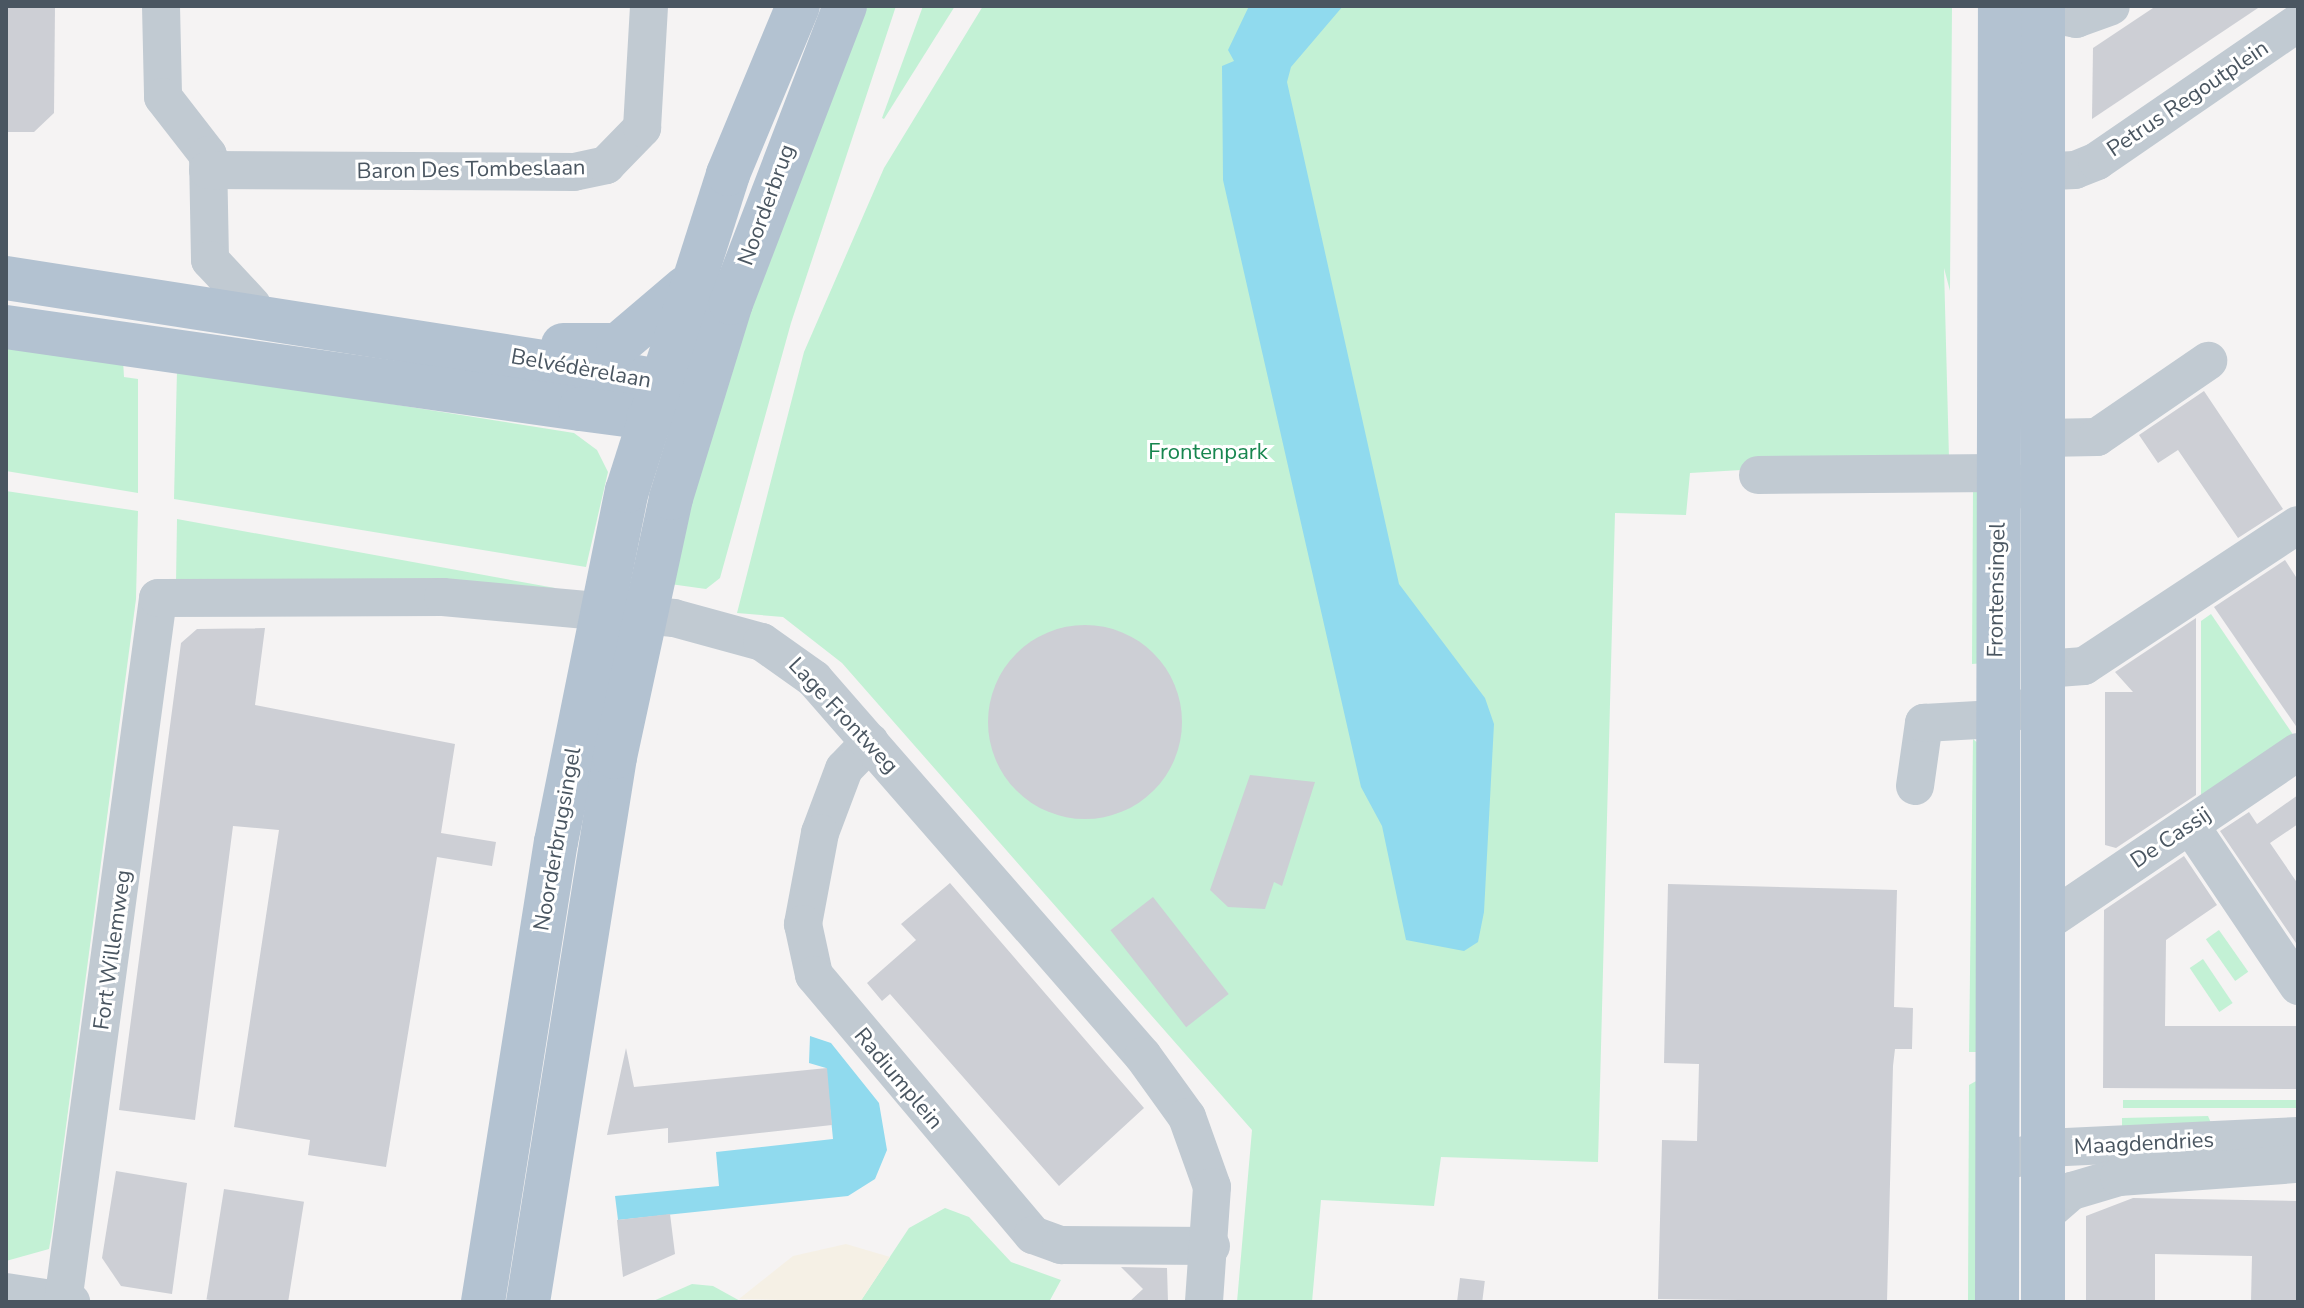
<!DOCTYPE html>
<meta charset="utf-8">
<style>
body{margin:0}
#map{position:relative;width:2304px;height:1308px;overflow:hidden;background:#f5f3f3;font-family:"Nunito Sans",sans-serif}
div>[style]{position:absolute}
.green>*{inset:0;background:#c3f1d5;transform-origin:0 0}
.sand>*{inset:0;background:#f5f0e5}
.water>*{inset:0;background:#90daee}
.building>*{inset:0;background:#cdcfd5;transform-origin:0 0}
.round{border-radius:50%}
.minor>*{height:38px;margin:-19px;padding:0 19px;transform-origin:19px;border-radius:19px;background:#c1cad2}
.major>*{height:44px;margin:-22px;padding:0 22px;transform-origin:22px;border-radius:22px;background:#b3c2d1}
span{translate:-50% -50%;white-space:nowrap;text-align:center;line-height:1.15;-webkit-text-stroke:6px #fff;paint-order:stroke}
.street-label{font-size:22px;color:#4a5661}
.park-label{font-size:22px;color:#17864f}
.frame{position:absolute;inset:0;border:8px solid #4a5661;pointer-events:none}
</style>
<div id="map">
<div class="green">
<div style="clip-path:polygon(859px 6px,896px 6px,791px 323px,720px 578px,706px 589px,670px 584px,690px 482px)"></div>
<div style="clip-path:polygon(923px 6px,955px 6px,884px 119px,882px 118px)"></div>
<div style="clip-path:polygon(983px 6px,1952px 6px,1950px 291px,1944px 268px,1949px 458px,1690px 473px,1686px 515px,1615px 513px,1598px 1162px,1441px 1157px,1434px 1206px,1321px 1200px,1312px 1302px,1237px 1302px,1252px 1130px,842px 663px,783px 617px,737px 613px,804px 352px,884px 168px)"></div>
<div style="clip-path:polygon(6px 340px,123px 360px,124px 377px,138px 379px,138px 493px,6px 471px)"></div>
<div style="clip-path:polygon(177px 370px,574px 433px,597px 450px,608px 472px,586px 567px,174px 499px)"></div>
<div style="clip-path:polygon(1981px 489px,1985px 663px,1972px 664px,1973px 490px)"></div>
<div style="clip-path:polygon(6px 491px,138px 511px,136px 599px,52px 1232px,49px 1249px,6px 1261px)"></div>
<div style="clip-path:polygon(177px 519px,555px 588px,176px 584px)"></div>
<div style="clip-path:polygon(2211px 614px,2296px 739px,2201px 801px,2201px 621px)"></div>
<div style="clip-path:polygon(1973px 739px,1980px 745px,1983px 1052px,1969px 1052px)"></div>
<div style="left:2219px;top:930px;width:51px;height:16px;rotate:55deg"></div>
<div style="left:2203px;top:959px;width:53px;height:16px;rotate:56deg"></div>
<div style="clip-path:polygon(1978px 1080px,1982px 1302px,1968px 1302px,1969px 1085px)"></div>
<div style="left:2123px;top:1100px;width:175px;height:8px"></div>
<div style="clip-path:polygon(2208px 1116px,2211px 1123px,2122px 1127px,2122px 1118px)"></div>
<div style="clip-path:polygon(945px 1208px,969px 1217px,1011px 1262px,1061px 1280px,1049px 1302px,860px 1302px,909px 1228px)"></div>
<div style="clip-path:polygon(692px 1284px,713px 1286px,742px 1302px,651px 1302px)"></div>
</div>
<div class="sand">
<div style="clip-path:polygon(846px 1244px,890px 1257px,860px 1302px,739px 1299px,793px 1256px)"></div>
</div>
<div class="water">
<div style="clip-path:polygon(1249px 6px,1343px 6px,1291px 67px,1287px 82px,1399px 584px,1485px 698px,1494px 724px,1484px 912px,1478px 942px,1464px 951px,1406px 940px,1382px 826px,1361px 787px,1223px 180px,1222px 66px,1234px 61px,1228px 50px)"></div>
<div style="clip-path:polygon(810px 1036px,831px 1043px,879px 1103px,887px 1150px,875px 1179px,848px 1196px,618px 1220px,615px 1196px,719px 1186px,716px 1152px,833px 1139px,826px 1068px,809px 1063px)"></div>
</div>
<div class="building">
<div style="clip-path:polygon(6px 6px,55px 6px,54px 113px,34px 132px,6px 132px)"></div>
<div style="clip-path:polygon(2156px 6px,2261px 6px,2092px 119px,2093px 48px)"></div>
<div style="clip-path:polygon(2204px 391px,2283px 509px,2238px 538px,2178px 450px,2158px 463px,2139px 435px)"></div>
<div style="clip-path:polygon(2285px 560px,2298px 580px,2298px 729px,2214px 607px)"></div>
<div style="clip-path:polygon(2196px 618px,2196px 795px,2116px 848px,2105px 845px,2105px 692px,2133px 692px,2115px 672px)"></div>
<div class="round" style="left:988px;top:625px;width:194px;height:194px"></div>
<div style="clip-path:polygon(265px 628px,255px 705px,455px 744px,441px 833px,496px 842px,492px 866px,437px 857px,386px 1167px,308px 1155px,310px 1140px,234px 1127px,279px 830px,233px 826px,195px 1120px,119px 1110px,181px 643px,197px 629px)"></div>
<div style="clip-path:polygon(1250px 775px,1315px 782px,1282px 886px,1274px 882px,1265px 909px,1228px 907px,1210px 890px)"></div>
<div style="clip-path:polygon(2298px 795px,2298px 824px,2270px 843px,2298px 884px,2298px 946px,2220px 831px,2249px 812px,2257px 824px)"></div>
<div style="clip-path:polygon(2184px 856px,2217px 905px,2166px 940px,2165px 1026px,2298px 1026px,2298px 1089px,2103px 1088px,2104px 910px)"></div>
<div style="clip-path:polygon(950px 883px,1144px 1108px,1059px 1186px,890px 994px,882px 1001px,867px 983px,916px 940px,901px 924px)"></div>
<div style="clip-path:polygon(1668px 884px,1897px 890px,1894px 1007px,1913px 1008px,1912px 1049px,1895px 1049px,1893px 1066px,1887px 1302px,1658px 1299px,1662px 1140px,1697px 1141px,1699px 1064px,1664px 1063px)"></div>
<div style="left:1153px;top:897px;width:123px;height:54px;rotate:52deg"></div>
<div style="clip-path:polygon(626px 1048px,634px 1087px,827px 1068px,832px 1125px,668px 1143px,668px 1128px,607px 1135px)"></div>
<div style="clip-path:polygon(116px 1171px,187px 1183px,172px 1294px,121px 1286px,102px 1258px)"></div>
<div style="left:224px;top:1189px;width:81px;height:112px;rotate:9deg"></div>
<div style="clip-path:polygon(2133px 1198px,2298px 1201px,2298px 1302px,2251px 1302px,2252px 1256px,2155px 1254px,2155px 1302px,2086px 1302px,2086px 1216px)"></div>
<div style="clip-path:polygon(670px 1214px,675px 1254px,623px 1277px,617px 1220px)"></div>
<div style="clip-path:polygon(1121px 1267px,1167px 1268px,1168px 1302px,1129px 1302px,1143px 1289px)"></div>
<div style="left:1460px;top:1278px;width:25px;height:24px;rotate:7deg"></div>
</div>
<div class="minor">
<div style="left:161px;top:6px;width:91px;rotate:88.7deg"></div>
<div style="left:163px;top:97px;width:73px;rotate:52.2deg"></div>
<div style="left:208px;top:155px;width:105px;rotate:88.9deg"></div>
<div style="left:210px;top:260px;width:62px;rotate:47deg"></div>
<div style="left:2043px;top:13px;width:34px;rotate:10deg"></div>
<div style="left:2076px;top:19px;width:37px;rotate:-20deg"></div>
<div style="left:208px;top:170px;width:366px;rotate:0.3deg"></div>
<div style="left:574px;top:172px;width:33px;rotate:-12deg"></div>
<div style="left:606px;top:165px;width:52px;rotate:-45.8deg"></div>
<div style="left:642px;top:128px;width:122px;rotate:-86.7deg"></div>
<div style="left:2013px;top:173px;width:62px;rotate:-2.8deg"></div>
<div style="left:2075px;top:170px;width:24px;rotate:-22deg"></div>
<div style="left:2097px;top:161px;width:244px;rotate:-34.5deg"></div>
<div style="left:2044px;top:438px;width:53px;rotate:-1.1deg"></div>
<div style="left:2097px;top:437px;width:135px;rotate:-34.4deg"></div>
<div style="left:1758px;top:475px;width:240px;rotate:-0.5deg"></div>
<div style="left:1998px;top:473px;width:32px;rotate:32deg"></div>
<div style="left:2044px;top:669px;width:40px;rotate:-4.3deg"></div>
<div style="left:2084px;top:666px;width:256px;rotate:-33.4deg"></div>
<div style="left:870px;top:742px;width:37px;rotate:134deg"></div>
<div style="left:844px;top:769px;width:68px;rotate:110.6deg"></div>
<div style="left:820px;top:833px;width:93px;rotate:100.6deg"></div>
<div style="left:803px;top:924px;width:52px;rotate:77.8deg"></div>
<div style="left:814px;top:975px;width:340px;rotate:49.9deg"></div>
<div style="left:1033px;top:1235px;width:30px;rotate:20deg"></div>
<div style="left:1061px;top:1245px;width:150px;rotate:0.4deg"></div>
<div style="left:1915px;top:786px;width:64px;rotate:-81.9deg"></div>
<div style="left:1924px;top:723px;width:72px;rotate:-3.2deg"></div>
<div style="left:1996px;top:719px;width:30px;rotate:-21deg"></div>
<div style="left:2190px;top:825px;width:194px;rotate:56.1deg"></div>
<div style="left:2045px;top:923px;width:305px;rotate:-34.1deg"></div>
<div style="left:2014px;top:1159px;width:33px;rotate:-20deg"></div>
<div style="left:2045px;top:1148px;width:253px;rotate:-2.7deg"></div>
<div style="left:2044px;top:1215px;width:37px;rotate:-41deg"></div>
<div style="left:2072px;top:1191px;width:49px;rotate:-16.6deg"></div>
<div style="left:2119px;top:1177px;width:179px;rotate:-4.2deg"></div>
<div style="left:6px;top:1292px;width:66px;rotate:8.7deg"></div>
<div style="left:63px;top:1302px;width:710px;rotate:-82.31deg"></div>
<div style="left:158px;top:598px;width:285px;rotate:-0.2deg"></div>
<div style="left:443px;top:597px;width:232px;rotate:5.2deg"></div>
<div style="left:674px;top:618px;width:91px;rotate:15.3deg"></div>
<div style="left:762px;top:642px;width:64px;rotate:35.4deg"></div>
<div style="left:814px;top:679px;width:500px;rotate:48.89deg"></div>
<div style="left:1143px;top:1056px;width:75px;rotate:54.2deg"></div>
<div style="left:1187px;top:1117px;width:74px;rotate:70.3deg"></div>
<div style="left:1212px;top:1187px;width:115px;rotate:94deg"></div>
</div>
<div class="major">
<div style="left:2043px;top:6px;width:1296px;rotate:90deg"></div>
<div style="left:6px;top:278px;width:608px;rotate:8.89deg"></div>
<div style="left:607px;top:372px;width:53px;rotate:9.8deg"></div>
<div style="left:659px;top:381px;width:27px;rotate:33deg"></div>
<div style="left:6px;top:327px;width:580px;rotate:8.13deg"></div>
<div style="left:580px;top:409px;width:69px;rotate:7.5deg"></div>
<div style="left:648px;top:418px;width:28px;rotate:-15deg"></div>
<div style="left:563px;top:345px;width:55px"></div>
<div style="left:618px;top:345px;width:88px;rotate:-40.4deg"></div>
<div style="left:483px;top:1302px;width:466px;rotate:-81deg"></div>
<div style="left:556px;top:842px;width:358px;rotate:-78.6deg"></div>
<div style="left:627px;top:491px;width:333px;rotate:-72.3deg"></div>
<div style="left:728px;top:174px;width:182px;rotate:-67.4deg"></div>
<div style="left:528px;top:1302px;width:552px;rotate:-80.93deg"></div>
<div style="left:615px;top:757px;width:265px;rotate:-77.8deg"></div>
<div style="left:671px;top:498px;width:204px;rotate:-72.9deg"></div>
<div style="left:731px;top:303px;width:318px;rotate:-69deg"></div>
<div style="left:1997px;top:1302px;width:1296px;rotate:-89.87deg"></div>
</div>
<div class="street-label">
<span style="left:2188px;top:99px;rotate:-34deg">Petrus Regoutplein</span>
<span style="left:471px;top:170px;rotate:-1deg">Baron Des Tombeslaan</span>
<span style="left:767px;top:205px;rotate:-70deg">Noorderbrug</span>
<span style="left:581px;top:369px;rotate:10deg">Belvédèrelaan</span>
<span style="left:1997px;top:590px;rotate:-89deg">Frontensingel</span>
<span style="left:843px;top:716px;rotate:47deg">Lage Frontweg</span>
<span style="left:2171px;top:838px;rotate:-34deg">De Cassij</span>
<span style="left:558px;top:839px;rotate:-80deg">Noorderbrugsingel</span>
<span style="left:113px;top:950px;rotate:-82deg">Fort Willemweg</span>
<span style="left:898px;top:1079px;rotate:50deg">Radiumplein</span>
<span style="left:2144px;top:1144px;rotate:-3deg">Maagdendries</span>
</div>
<div class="park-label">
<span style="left:1208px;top:453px">Frontenpark</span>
</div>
<div class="frame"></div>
</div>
